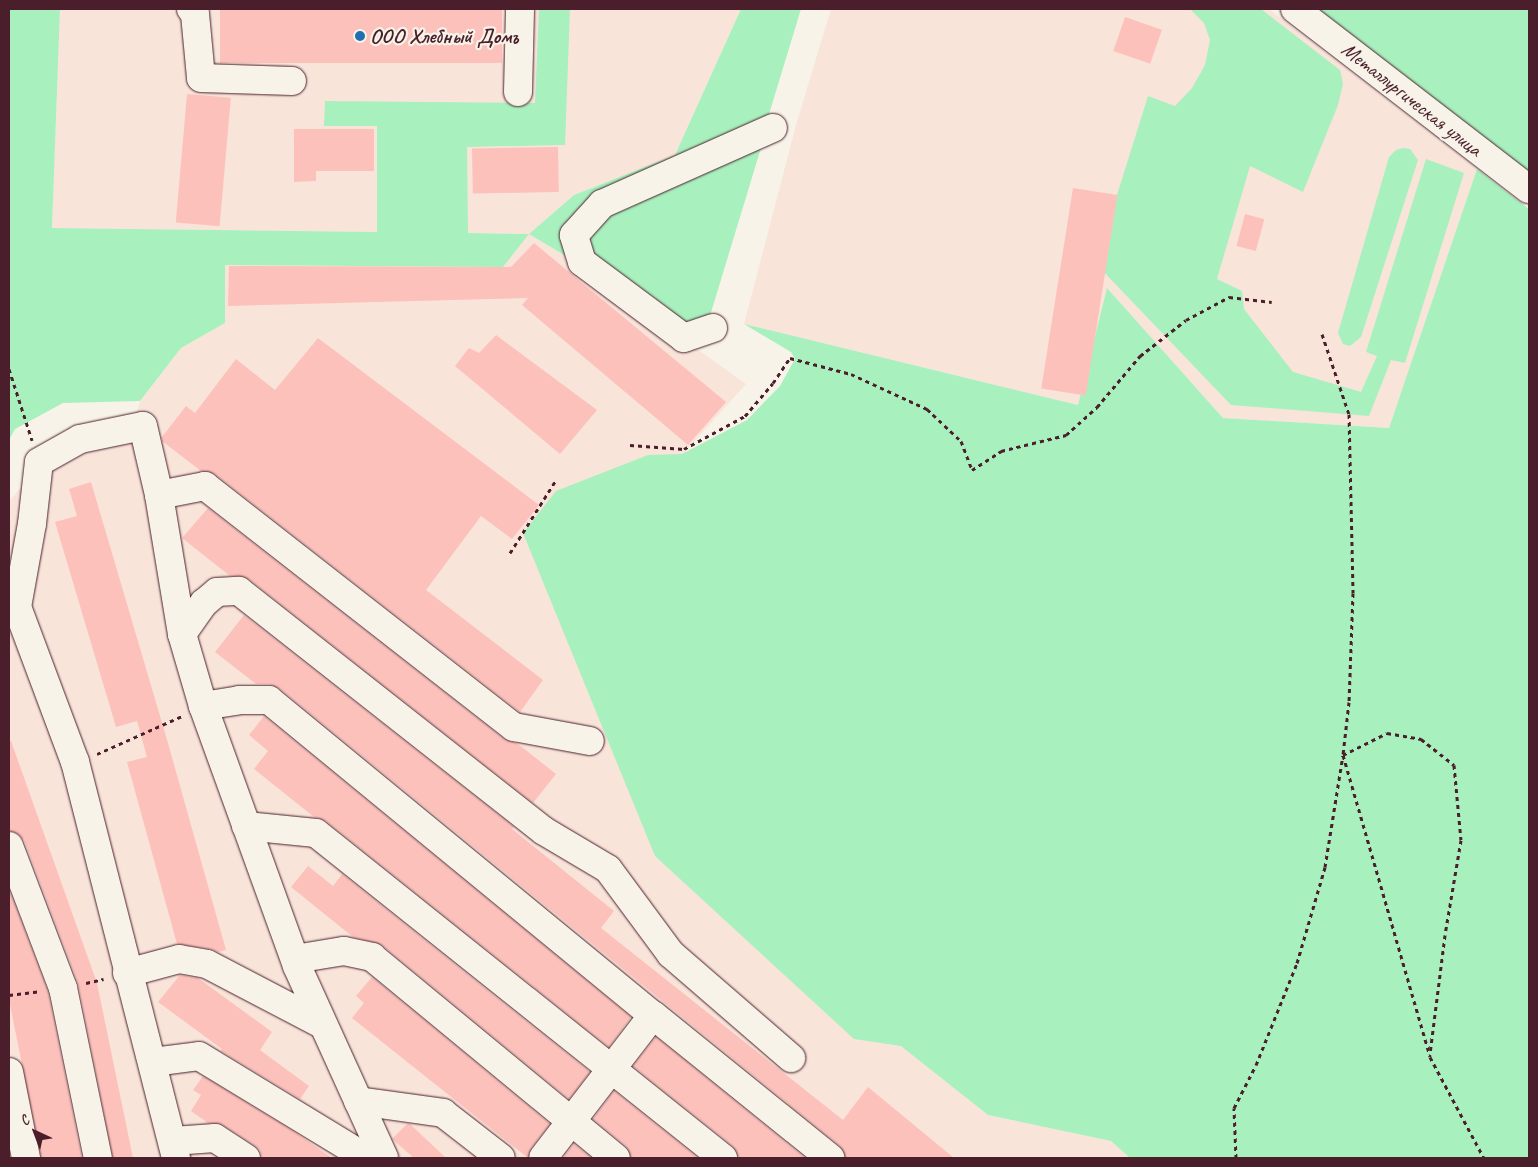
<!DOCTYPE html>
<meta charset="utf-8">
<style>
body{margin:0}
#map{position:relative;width:1538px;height:1167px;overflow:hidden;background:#f7f3e8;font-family:Caveat,sans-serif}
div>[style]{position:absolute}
.built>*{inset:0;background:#f9e4da}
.green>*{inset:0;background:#a8f0be}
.building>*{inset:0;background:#fdc1bb;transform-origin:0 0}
.path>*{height:3px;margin-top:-1.5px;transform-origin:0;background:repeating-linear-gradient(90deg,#4a1f2b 0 4px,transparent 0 8px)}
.roads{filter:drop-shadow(0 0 1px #4a1f2b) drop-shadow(0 0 1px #4a1f2b)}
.minor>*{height:28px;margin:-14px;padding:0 14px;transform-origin:14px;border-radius:14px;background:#f7f3e8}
.dots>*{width:14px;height:14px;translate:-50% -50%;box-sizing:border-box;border:2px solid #f7f3e8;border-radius:50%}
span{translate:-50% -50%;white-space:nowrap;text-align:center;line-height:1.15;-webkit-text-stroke:4.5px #f7f3e8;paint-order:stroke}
.poi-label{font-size:21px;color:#4a1f2b;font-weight:700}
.left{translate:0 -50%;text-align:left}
.street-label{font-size:21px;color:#4a1f2b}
.frame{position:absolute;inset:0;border:10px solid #4a1f2b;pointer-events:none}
.north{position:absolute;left:10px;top:1107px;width:50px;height:50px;-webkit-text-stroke:4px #f7f3e8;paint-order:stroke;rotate:317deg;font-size:14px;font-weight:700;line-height:20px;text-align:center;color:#4a1f2b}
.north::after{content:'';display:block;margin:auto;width:18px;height:22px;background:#4a1f2b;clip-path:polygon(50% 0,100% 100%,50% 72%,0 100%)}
</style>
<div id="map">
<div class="built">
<div style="clip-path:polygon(60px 9px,741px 9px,675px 155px,574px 195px,529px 234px,574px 261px,746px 384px,682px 455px,648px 455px,854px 1039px,901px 1045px,988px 1115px,1111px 1141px,1130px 1158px,9px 1158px,9px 502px,36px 469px,129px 440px,140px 401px,181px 348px,225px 323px,225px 265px,503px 267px,528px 234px,52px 228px)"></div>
<div style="clip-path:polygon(831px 9px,1269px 9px,1477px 169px,1389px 428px,1223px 418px,1108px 289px,1078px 405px,744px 324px,796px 125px)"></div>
</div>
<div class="green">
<div style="clip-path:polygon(9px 9px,60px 9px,52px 228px,377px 232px,377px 126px,324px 126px,325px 101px,535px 103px,539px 9px,570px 9px,565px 145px,467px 147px,468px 233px,529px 234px,574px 195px,675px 155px,741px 9px,801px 9px,766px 124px,589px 206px,561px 229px,574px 261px,529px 234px,503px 267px,225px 265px,225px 323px,181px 348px,140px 401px,63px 403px,15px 429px,9px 440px)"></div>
<div style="clip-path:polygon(1190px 9px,1261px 9px,1340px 70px,1343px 84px,1338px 105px,1303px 192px,1250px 166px,1217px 279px,1242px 291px,1244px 309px,1293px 372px,1361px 392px,1377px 356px,1366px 352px,1426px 159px,1464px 173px,1405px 363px,1391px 360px,1369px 416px,1231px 405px,1100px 268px,1117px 195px,1148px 96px,1175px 106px,1192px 88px,1205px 65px,1210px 40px,1204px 23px)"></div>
<div style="clip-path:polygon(1312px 9px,1529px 9px,1529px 176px)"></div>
<div style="clip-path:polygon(764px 138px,709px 319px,684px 330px,590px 255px,586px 233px,607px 208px)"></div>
<div style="clip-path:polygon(1403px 148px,1410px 149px,1418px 160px,1361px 337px,1350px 346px,1343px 344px,1338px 333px,1389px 157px,1396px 150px)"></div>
<div style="clip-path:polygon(1477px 169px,1529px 209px,1529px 1158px,1130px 1158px,1111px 1141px,988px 1115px,901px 1046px,854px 1039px,655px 856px,523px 533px,556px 491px,648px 455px,682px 454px,747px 420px,780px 386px,795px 359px,791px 352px,744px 324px,1078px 405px,1107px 288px,1223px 418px,1389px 428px)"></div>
</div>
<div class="building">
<div style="left:220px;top:9px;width:282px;height:54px"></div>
<div style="left:1125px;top:17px;width:39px;height:36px;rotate:19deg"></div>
<div style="left:187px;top:94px;width:44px;height:129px;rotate:5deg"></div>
<div style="clip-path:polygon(294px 129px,374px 129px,374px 171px,316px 171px,316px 181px,294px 182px)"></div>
<div style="left:558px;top:147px;width:45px;height:86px;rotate:89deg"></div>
<div style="left:1073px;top:188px;width:45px;height:203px;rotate:9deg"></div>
<div style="left:1245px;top:214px;width:20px;height:33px;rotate:15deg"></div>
<div style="clip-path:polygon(534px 243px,726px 402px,688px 445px,522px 305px,528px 298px,228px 306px,229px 266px,511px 267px)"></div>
<div style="clip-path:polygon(496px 335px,597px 410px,560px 454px,455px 366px,469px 348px,479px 353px)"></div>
<div style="clip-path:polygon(318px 338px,539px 505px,512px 539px,481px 516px,426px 590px,543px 680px,520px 712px,215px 474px,201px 471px,162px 441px,162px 437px,186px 406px,195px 413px,236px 359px,275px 390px)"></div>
<div style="clip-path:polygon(91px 482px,168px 743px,226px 950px,218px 952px,210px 949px,177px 944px,127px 762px,147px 757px,137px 721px,116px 727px,55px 522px,77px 516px,69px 489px)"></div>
<div style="clip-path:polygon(208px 508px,504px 739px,518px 744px,556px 774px,533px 803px,249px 579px,230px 576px,182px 538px)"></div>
<div style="clip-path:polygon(244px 615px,514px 827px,512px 829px,614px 911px,601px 928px,843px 1120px,868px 1087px,954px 1158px,845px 1158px,840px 1146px,279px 688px,269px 684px,256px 684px,215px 652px)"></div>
<div style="clip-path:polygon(264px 716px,631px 1017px,609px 1047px,326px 821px,314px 817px,254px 769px,268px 751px,249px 735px)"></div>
<div style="clip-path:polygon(9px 741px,11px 741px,97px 983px,133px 1158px,113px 1158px,78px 983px,24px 840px,18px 834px,9px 831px)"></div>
<div style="clip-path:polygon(308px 866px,333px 886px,342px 874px,590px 1072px,569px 1099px,382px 945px,353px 937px,291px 887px)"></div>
<div style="clip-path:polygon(9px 889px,48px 992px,82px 1158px,41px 1158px,9px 1000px)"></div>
<div style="clip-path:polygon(180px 975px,198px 978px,272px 1032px,260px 1050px,309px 1086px,300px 1099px,221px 1051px,222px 1049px,158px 1002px)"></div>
<div style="clip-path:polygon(372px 977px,550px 1124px,531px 1148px,528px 1158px,352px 1018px,364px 1003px,356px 996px)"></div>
<div style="clip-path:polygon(656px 1037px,805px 1158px,738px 1158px,733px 1146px,633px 1066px)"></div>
<div style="clip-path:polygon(203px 1076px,293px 1131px,332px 1158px,262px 1158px,260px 1150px,254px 1145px,223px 1125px,208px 1123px,191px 1111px,201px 1095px,193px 1090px)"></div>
<div style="clip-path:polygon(614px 1091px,698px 1158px,631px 1158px,626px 1146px,593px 1119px)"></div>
<div style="clip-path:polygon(407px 1124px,410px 1124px,446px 1158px,414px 1158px,392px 1139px)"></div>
<div style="clip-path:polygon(574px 1144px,592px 1158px,563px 1158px)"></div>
</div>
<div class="path">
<div style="left:1322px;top:334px;width:84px;rotate:71.4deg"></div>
<div style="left:1349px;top:414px;width:179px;rotate:88.7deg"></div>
<div style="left:1353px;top:593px;width:109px;rotate:92.1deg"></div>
<div style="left:1349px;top:702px;width:53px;rotate:96.5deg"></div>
<div style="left:1343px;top:755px;width:314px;rotate:73.9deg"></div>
<div style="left:1430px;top:1057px;width:115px;rotate:61.9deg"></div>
<div style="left:9px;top:369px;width:75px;rotate:72.1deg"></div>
<div style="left:630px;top:445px;width:54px;rotate:4.2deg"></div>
<div style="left:684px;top:449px;width:69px;rotate:-28.4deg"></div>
<div style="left:745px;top:416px;width:43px;rotate:-49.7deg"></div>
<div style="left:773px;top:383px;width:30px;rotate:-56deg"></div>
<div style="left:790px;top:358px;width:63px;rotate:14.7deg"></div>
<div style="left:851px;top:374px;width:84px;rotate:24.7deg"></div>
<div style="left:927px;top:409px;width:47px;rotate:43.3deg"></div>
<div style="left:961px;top:441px;width:31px;rotate:69deg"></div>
<div style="left:972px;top:470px;width:35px;rotate:-33deg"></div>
<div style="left:1001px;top:451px;width:67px;rotate:-13.8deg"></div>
<div style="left:1066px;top:435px;width:42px;rotate:-42.1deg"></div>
<div style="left:1097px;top:407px;width:67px;rotate:-49.9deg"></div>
<div style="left:1140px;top:356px;width:58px;rotate:-38deg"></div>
<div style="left:1186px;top:320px;width:49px;rotate:-28.1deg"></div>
<div style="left:1229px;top:297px;width:43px;rotate:6.6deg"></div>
<div style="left:510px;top:553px;width:86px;rotate:-57.8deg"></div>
<div style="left:97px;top:754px;width:93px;rotate:-24.1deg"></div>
<div style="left:86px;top:983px;width:18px;rotate:-13deg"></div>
<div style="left:9px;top:995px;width:31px;rotate:-7deg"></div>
<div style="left:1236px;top:1158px;width:50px;rotate:-92.3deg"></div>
<div style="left:1234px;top:1108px;width:48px;rotate:-62.9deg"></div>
<div style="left:1256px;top:1065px;width:110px;rotate:-68.1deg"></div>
<div style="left:1297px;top:963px;width:100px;rotate:-73.7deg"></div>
<div style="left:1325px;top:867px;width:113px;rotate:-80.9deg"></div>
<div style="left:1343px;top:755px;width:49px;rotate:-26.6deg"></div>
<div style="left:1387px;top:733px;width:35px;rotate:10deg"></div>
<div style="left:1421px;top:739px;width:42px;rotate:38.2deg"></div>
<div style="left:1454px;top:765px;width:75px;rotate:84.7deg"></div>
<div style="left:1461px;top:840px;width:96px;rotate:99.6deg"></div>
<div style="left:1445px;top:935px;width:120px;rotate:97.2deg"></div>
<div style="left:1431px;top:1158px;width:18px"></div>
</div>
<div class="roads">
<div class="minor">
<div style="left:191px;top:9px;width:6px;rotate:51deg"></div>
<div style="left:195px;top:14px;width:64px;rotate:84.6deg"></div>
<div style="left:201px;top:78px;width:91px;rotate:1.9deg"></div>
<div style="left:1295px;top:9px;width:295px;rotate:37.6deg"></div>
<div style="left:518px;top:92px;width:83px;rotate:-88.6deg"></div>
<div style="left:713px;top:328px;width:31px;rotate:161deg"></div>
<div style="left:684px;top:338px;width:127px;rotate:-143.3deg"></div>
<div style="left:582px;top:262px;width:28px;rotate:-107deg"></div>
<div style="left:574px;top:235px;width:42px;rotate:-47.9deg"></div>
<div style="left:602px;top:204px;width:187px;rotate:-24deg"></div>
<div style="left:159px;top:495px;width:47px;rotate:-11.1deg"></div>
<div style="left:205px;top:486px;width:392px;rotate:38deg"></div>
<div style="left:514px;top:727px;width:77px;rotate:10.4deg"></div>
<div style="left:182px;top:634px;width:38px;rotate:-55deg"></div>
<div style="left:204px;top:603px;width:17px;rotate:-40deg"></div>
<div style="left:217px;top:592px;width:22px;rotate:-3deg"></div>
<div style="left:239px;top:591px;width:388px;rotate:38.2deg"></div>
<div style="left:544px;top:831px;width:74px;rotate:30.7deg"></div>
<div style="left:608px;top:869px;width:106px;rotate:53.5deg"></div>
<div style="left:671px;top:954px;width:159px;rotate:40.9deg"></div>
<div style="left:203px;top:706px;width:36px;rotate:-9deg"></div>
<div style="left:239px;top:700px;width:30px"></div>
<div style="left:269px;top:700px;width:497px;rotate:39.4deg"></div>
<div style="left:653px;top:1015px;width:180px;rotate:127.6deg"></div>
<div style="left:246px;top:826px;width:70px;rotate:5.7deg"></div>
<div style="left:316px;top:833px;width:521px;rotate:38.61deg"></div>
<div style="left:9px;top:846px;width:152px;rotate:69.2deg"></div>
<div style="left:63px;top:988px;width:174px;rotate:78.4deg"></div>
<div style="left:295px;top:959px;width:50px;rotate:-9.3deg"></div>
<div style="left:344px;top:951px;width:29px;rotate:12deg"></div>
<div style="left:372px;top:957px;width:316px;rotate:39.5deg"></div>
<div style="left:127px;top:973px;width:54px;rotate:-15.1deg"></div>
<div style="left:179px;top:959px;width:28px;rotate:10deg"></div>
<div style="left:207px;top:964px;width:130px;rotate:27.6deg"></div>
<div style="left:653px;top:1015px;width:228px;rotate:38.9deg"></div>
<div style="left:153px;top:1062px;width:46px;rotate:-7.4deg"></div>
<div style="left:199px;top:1056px;width:197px;rotate:31.3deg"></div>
<div style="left:9px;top:1072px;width:88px;rotate:78.8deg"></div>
<div style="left:358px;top:1101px;width:86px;rotate:8deg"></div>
<div style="left:443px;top:1113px;width:73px;rotate:37.8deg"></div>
<div style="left:173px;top:1141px;width:42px;rotate:-4.1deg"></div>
<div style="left:215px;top:1138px;width:37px;rotate:33deg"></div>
<div style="left:176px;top:1158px;width:409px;rotate:-104.3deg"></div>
<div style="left:75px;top:762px;width:165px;rotate:-110.5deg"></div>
<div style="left:17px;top:607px;width:84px;rotate:-79.8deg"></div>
<div style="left:32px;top:524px;width:62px;rotate:-83.6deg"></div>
<div style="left:39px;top:462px;width:47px;rotate:-29.3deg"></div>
<div style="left:80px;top:439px;width:64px;rotate:-11.7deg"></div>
<div style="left:143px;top:426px;width:71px;rotate:76.9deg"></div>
<div style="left:159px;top:495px;width:141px;rotate:80.6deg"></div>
<div style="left:182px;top:634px;width:75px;rotate:73.7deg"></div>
<div style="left:203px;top:706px;width:276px;rotate:70.1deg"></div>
<div style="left:297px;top:966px;width:211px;rotate:65.6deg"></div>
</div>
</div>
<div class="dots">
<div style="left:360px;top:36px;background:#1f6fb2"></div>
</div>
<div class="poi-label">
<span class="left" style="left:370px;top:36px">ООО Хлебный Домъ</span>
</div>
<div class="street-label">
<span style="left:1412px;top:99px;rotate:38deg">Металлургическая улица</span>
</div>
<div class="frame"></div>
<div class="north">С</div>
</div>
